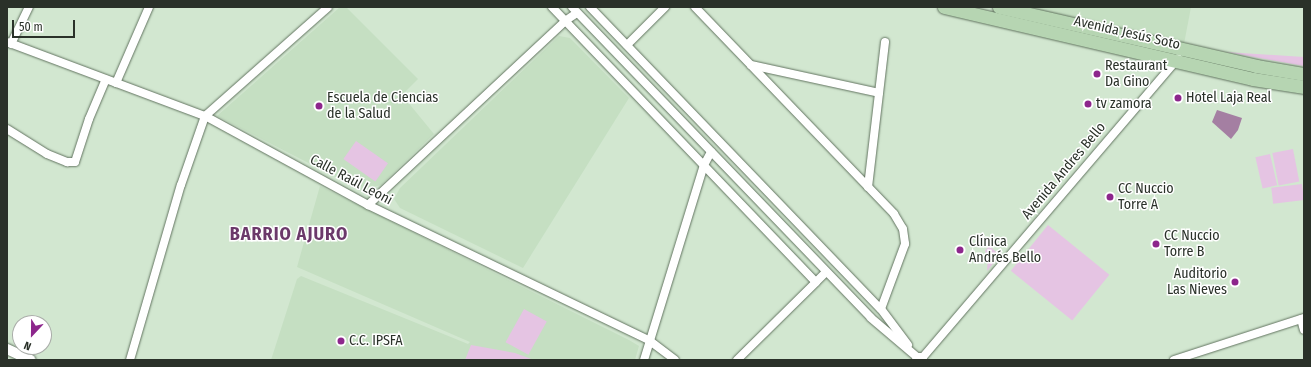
<!DOCTYPE html>
<meta charset="utf-8">
<style>
body{margin:0}
#map{position:relative;width:1311px;height:367px;overflow:hidden;background:#d2e7d0;font-family:"Fira Sans Condensed",sans-serif}
div>[style]{position:absolute}
.built>*{inset:0;background:#c5dfc2}
.green>*{inset:0;background:#e5c4e3;transform-origin:0 0}
.water>*{inset:0;background:#a47fa2}
.roads{filter:drop-shadow(0 0 1px #627460) drop-shadow(0 0 1px #627460)}
.minor>*{height:8px;margin:-4px;padding:0 4px;transform-origin:4px;border-radius:4px;background:#fff}
.tertiary>*{height:10px;margin:-5px;padding:0 5px;transform-origin:5px;border-radius:5px;background:#fff}
.primary>*{height:13px;margin:-6.5px;padding:0 6.5px;transform-origin:6.5px;border-radius:6.5px;background:#b6d5b2}
.dots>*{width:11px;height:11px;translate:-50% -50%;box-sizing:border-box;border:2px solid #fff;border-radius:50%}
span{translate:-50% -50%;white-space:nowrap;text-align:center;line-height:1.15;-webkit-text-stroke:3px #fff;paint-order:stroke}
.street-label{font-size:14px;color:#2a3129}
.poi-label{font-size:14px;color:#2a3129}
.left{translate:0 -50%;text-align:left}
.right{translate:-100% -50%;text-align:right}
.district-label{font-size:18px;color:#6b396a;font-weight:700;letter-spacing:1px}
.frame{position:absolute;inset:0;border:8px solid #2a3129;pointer-events:none}
.north{position:absolute;left:12px;top:315px;width:40px;height:40px;box-sizing:border-box;background:#fff;border:1px solid #aaada9;border-radius:50%;rotate:202deg;font-size:11px;font-weight:700;line-height:16px;text-align:center;color:#2a3129}
.north::after{content:'';display:block;margin:auto;width:14px;height:18px;background:#8d268c;clip-path:polygon(50% 0,100% 100%,50% 72%,0 100%)}
.scale{position:absolute;left:12px;top:20px;width:63px;height:18px;box-sizing:border-box;border:2px solid #2a3129;border-top:0;padding-left:5px;font-size:12px;line-height:14px;white-space:nowrap;color:#2a3129;-webkit-text-stroke:3px #fff;paint-order:stroke}
</style>
<div id="map">
<div class="built">
<div style="clip-path:polygon(340px 7px,346px 7px,418px 79px,402px 95px,434px 134px,381px 185px,361px 190px,217px 116px)"></div>
<div style="clip-path:polygon(1025px 7px,1191px 7px,1184px 44px)"></div>
<div style="clip-path:polygon(559px 36px,570px 38px,629px 98px,523px 268px,400px 208px,394px 199px,400px 188px)"></div>
<div style="clip-path:polygon(320px 186px,629px 340px,639px 346px,635px 360px,271px 360px,297px 279px,301px 276px,468px 344px,470px 342px,297px 267px)"></div>
</div>
<div class="green">
<div style="clip-path:polygon(1226px 52px,1304px 57px,1304px 66px)"></div>
<div style="left:356px;top:141px;width:39px;height:22px;rotate:35deg"></div>
<div style="left:1293px;top:149px;width:33px;height:21px;rotate:79deg"></div>
<div style="left:1270px;top:154px;width:32px;height:15px;rotate:77deg"></div>
<div style="left:1302px;top:184px;width:16px;height:31px;rotate:83deg"></div>
<div style="left:1048px;top:225px;width:79px;height:59px;rotate:39deg"></div>
<div style="clip-path:polygon(989px 246px,1000px 255px,987px 271px,988px 257px,985px 251px)"></div>
<div style="left:524px;top:309px;width:26px;height:38px;rotate:29deg"></div>
<div style="clip-path:polygon(471px 345px,515px 353px,534px 360px,465px 360px)"></div>
</div>
<div class="water">
<div style="clip-path:polygon(1217px 110px,1242px 118px,1238px 130px,1231px 139px,1212px 122px)"></div>
</div>
<div class="roads">
<div class="minor">
<div style="left:552px;top:7px;width:381px;rotate:46.2deg"></div>
<div style="left:816px;top:282px;width:14px;rotate:-45deg"></div>
<div style="left:572px;top:7px;width:431px;rotate:46.1deg"></div>
<div style="left:871px;top:318px;width:60px;rotate:40.3deg"></div>
<div style="left:590px;top:7px;width:419px;rotate:46.1deg"></div>
<div style="left:881px;top:309px;width:45px;rotate:53.1deg"></div>
<div style="left:695px;top:7px;width:287px;rotate:46.1deg"></div>
<div style="left:894px;top:214px;width:17px;rotate:59deg"></div>
<div style="left:903px;top:229px;width:15px;rotate:82deg"></div>
<div style="left:905px;top:244px;width:69px;rotate:110.3deg"></div>
<div style="left:7px;top:42px;width:211px;rotate:20.5deg"></div>
<div style="left:205px;top:116px;width:186px;rotate:28.6deg"></div>
<div style="left:368px;top:205px;width:313px;rotate:25.7deg"></div>
<div style="left:650px;top:341px;width:31px;rotate:37deg"></div>
<div style="left:11px;top:44px;width:41px;rotate:-64.1deg"></div>
<div style="left:627px;top:45px;width:54px;rotate:-45deg"></div>
<div style="left:751px;top:65px;width:131px;rotate:12.3deg"></div>
<div style="left:116px;top:83px;width:83px;rotate:-66.5deg"></div>
<div style="left:7px;top:129px;width:47px;rotate:32deg"></div>
<div style="left:47px;top:154px;width:22px;rotate:22deg"></div>
<div style="left:67px;top:162px;width:8px"></div>
<div style="left:75px;top:162px;width:45px;rotate:-72deg"></div>
<div style="left:89px;top:119px;width:43px;rotate:-67deg"></div>
<div style="left:868px;top:187px;width:146px;rotate:-83.3deg"></div>
<div style="left:368px;top:205px;width:270px;rotate:-43deg"></div>
<div style="left:565px;top:21px;width:14px;rotate:-34deg"></div>
<div style="left:1301px;top:319px;width:11px;rotate:75deg"></div>
<div style="left:130px;top:360px;width:182px;rotate:-73.8deg"></div>
<div style="left:181px;top:185px;width:73px;rotate:-70.8deg"></div>
<div style="left:205px;top:116px;width:164px;rotate:-41.5deg"></div>
<div style="left:644px;top:360px;width:204px;rotate:-72.9deg"></div>
<div style="left:704px;top:165px;width:15px;rotate:-62deg"></div>
<div style="left:737px;top:360px;width:111px;rotate:-44.6deg"></div>
<div style="left:916px;top:360px;width:3px;rotate:-72deg"></div>
<div style="left:917px;top:357px;width:6px"></div>
<div style="left:923px;top:357px;width:393px;rotate:-49.5deg"></div>
<div style="left:1174px;top:360px;width:137px;rotate:-17.9deg"></div>
</div>
<div class="tertiary">
<div style="left:7px;top:349px;width:26px;rotate:25deg"></div>
</div>
<div class="primary">
<div style="left:944px;top:7px;width:317px;rotate:13.1deg"></div>
<div style="left:1253px;top:79px;width:52px;rotate:8.9deg"></div>
<div style="left:999px;top:7px;width:264px;rotate:12.9deg"></div>
<div style="left:1256px;top:66px;width:49px;rotate:9.5deg"></div>
</div>
</div>
<div class="dots">
<div style="left:1097px;top:74px;background:#8d268c"></div>
<div style="left:1178px;top:98px;background:#8d268c"></div>
<div style="left:1088px;top:104px;background:#8d268c"></div>
<div style="left:319px;top:106px;background:#8d268c"></div>
<div style="left:1110px;top:197px;background:#8d268c"></div>
<div style="left:1156px;top:244px;background:#8d268c"></div>
<div style="left:960px;top:250px;background:#8d268c"></div>
<div style="left:1235px;top:282px;background:#8d268c"></div>
<div style="left:341px;top:341px;background:#8d268c"></div>
</div>
<div class="street-label">
<span style="left:1127px;top:33px;rotate:13deg">Avenida Jesús Soto</span>
<span style="left:1064px;top:171px;rotate:-50deg">Avenida Andres Bello</span>
<span style="left:351px;top:180px;rotate:28deg">Calle Raúl Leoni</span>
</div>
<div class="poi-label">
<span class="left" style="left:1105px;top:74px">Restaurant<br>Da Gino</span>
<span class="left" style="left:327px;top:106px">Escuela de Ciencias<br>de la Salud</span>
<span class="left" style="left:1186px;top:98px">Hotel Laja Real</span>
<span class="left" style="left:1096px;top:104px">tv zamora</span>
<span class="left" style="left:1118px;top:197px">CC Nuccio<br>Torre A</span>
<span class="left" style="left:1164px;top:244px">CC Nuccio<br>Torre B</span>
<span class="left" style="left:969px;top:250px">Clínica<br>Andrés Bello</span>
<span class="right" style="left:1227px;top:282px">Auditorio<br>Las Nieves</span>
<span class="left" style="left:349px;top:341px">C.C. IPSFA</span>
</div>
<div class="district-label">
<span style="left:289px;top:234px">BARRIO AJURO</span>
</div>
<div class="frame"></div>
<div class="north">N</div>
<div class="scale">50 m</div>
</div>
